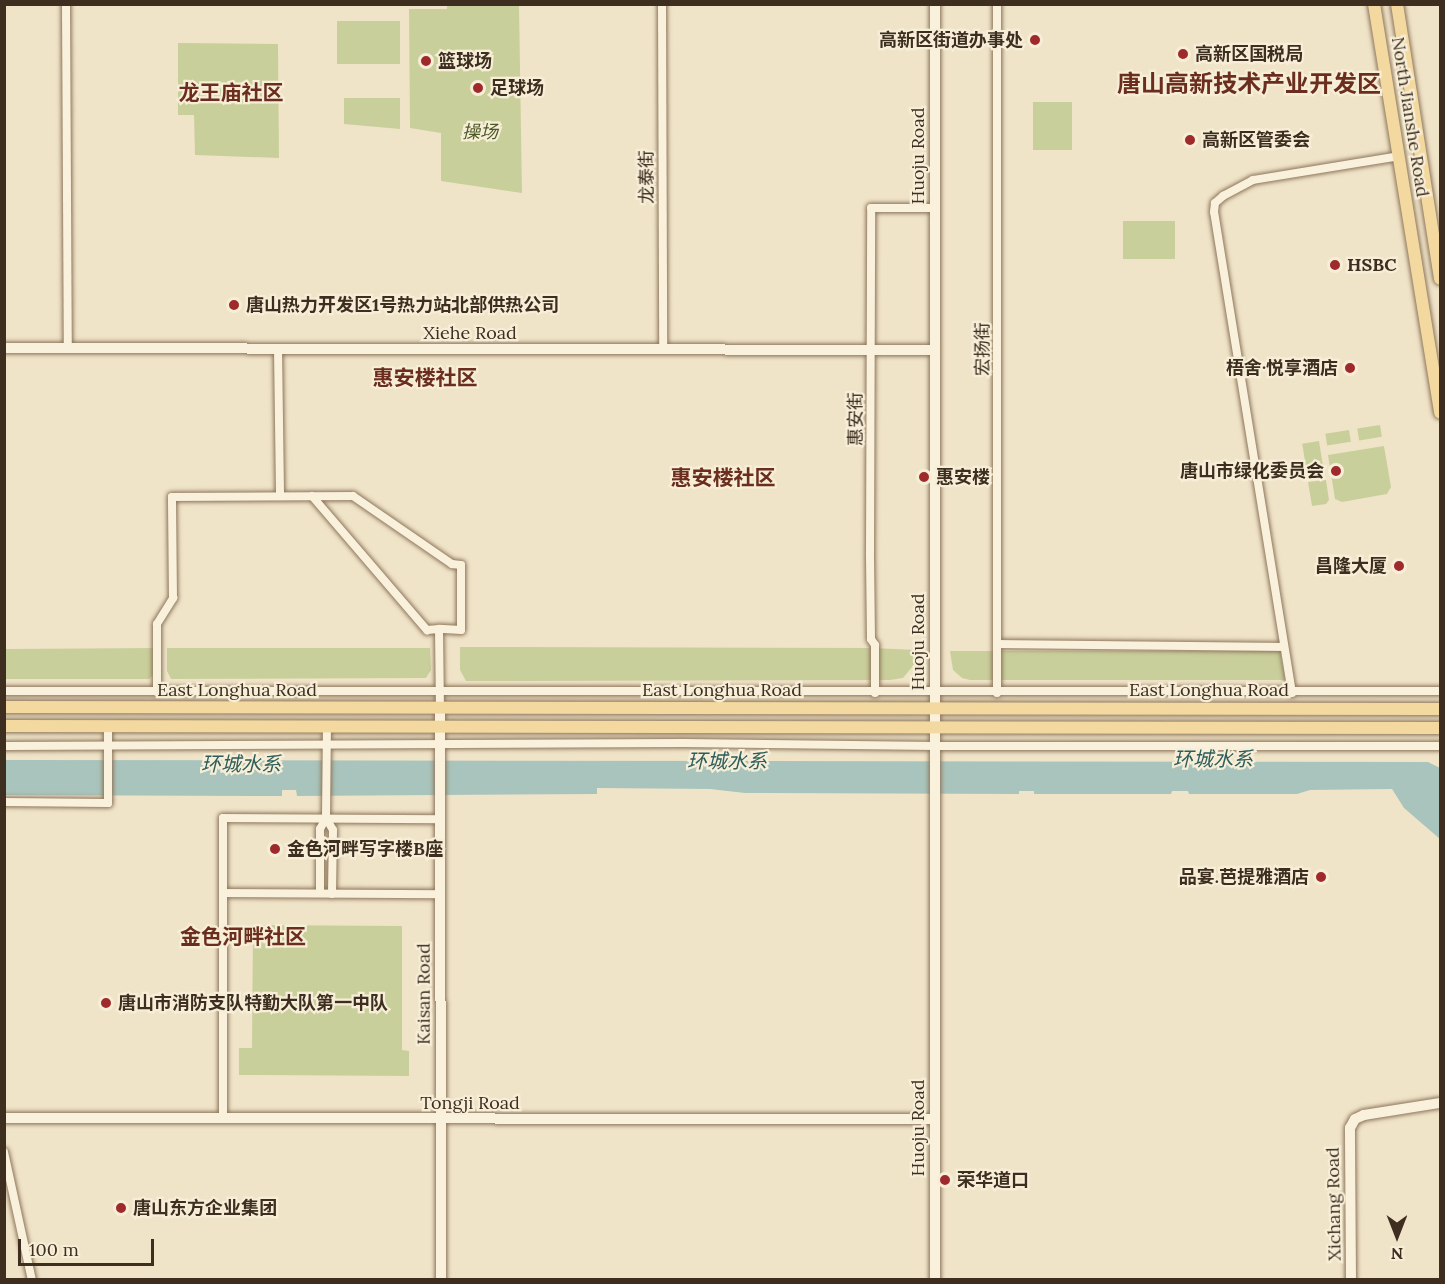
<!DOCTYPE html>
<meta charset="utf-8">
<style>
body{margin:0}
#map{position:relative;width:1445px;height:1284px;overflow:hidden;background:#f0e4c8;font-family:Lora,"Noto Sans SC",serif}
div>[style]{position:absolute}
.green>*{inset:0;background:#c9cf9b;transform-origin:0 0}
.water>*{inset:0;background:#a9c4bc}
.roads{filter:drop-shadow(0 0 2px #8d765c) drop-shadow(0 0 2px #8d765c)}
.street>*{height:8px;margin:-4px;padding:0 4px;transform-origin:4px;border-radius:4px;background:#faf1dc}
.secondary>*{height:10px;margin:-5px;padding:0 5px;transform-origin:5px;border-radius:5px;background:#faf1dc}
.primary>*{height:12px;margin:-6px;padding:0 6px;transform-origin:6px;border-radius:6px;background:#f3d9a0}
.dots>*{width:16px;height:16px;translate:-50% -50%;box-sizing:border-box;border:3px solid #f7eed8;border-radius:50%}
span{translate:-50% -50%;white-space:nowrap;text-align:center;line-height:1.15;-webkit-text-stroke:4.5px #f7eed8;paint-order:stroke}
.poi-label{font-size:18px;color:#3d2e20;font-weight:700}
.right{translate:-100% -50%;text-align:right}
.left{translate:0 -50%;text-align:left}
.street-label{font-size:18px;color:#3d2e20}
.park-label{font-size:18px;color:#4d5a26;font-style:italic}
.water-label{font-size:20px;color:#2f5d5a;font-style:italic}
.quarter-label{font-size:21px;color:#6b2e1e;font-weight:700}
.district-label{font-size:24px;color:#6b2e1e;font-weight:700}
.frame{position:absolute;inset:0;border:6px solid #3d2e20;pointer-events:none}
.north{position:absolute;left:1367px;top:1206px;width:60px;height:60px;-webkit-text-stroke:4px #f7eed8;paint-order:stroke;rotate:180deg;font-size:16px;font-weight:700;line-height:24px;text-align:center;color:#3d2e20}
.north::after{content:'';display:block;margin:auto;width:21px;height:27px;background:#3d2e20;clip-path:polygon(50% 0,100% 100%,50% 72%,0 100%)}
.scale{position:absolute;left:18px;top:1239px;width:136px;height:27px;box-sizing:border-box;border:3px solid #3d2e20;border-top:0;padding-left:8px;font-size:18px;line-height:21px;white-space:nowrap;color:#3d2e20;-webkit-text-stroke:4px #f7eed8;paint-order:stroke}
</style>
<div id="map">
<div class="green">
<div style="clip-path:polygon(447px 4px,519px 5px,522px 193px,441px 181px,441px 133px,410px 128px,409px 9px,447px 9px)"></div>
<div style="left:337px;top:21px;width:63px;height:43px"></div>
<div style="clip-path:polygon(178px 43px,278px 44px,279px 158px,195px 155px,194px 115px,178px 115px)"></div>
<div style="clip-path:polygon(344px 98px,400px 98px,400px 129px,344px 124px)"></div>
<div style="left:1033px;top:102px;width:39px;height:48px"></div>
<div style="left:1123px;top:221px;width:52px;height:38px"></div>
<div style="left:1380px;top:425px;width:12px;height:23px;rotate:81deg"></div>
<div style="left:1349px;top:430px;width:12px;height:24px;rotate:81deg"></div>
<div style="left:1319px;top:441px;width:31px;height:17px;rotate:81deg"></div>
<div style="clip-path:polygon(1384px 446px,1391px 487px,1387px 494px,1342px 502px,1335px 499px,1328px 455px)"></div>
<div style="clip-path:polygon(1326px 480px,1329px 500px,1326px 504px,1312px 506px,1308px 482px)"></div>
<div style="clip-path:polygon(460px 647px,873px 648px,917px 650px,917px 661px,903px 678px,890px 680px,466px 681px,460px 670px)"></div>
<div style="clip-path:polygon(157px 648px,157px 671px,149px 679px,5px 679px,4px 649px)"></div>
<div style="clip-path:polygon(167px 648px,430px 648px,431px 670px,426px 678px,171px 679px,167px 671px)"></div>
<div style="clip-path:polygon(950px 651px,1280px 651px,1285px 680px,970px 680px,962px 678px,953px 670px)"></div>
<div style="clip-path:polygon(253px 925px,402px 926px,402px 1050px,409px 1051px,409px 1076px,239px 1075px,239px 1048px,252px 1048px)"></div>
</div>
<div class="water">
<div style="clip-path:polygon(5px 760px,1428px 762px,1440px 768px,1440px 839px,1404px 808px,1392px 789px,1310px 790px,1297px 794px,1189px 794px,1188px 791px,1172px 791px,1171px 794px,1034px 794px,1034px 791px,1019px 791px,1019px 794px,745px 793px,710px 789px,597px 788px,597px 794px,297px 796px,296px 790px,282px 790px,282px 796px,5px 795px)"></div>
</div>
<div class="roads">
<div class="street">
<div style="left:66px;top:4px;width:344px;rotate:89.7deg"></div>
<div style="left:662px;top:4px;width:346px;rotate:89.8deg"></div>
<div style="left:278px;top:349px;width:147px;rotate:89.2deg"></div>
<div style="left:312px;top:496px;width:177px;rotate:49.4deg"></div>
<div style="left:427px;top:630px;width:12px;rotate:-5deg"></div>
<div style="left:998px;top:644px;width:286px;rotate:0.6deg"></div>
<div style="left:4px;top:691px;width:1436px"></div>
<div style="left:157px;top:692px;width:68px;rotate:-90deg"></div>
<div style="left:157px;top:624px;width:31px;rotate:-58deg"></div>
<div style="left:173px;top:598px;width:101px;rotate:-90.6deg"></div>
<div style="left:172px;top:497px;width:181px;rotate:-0.3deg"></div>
<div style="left:353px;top:496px;width:120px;rotate:34.5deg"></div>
<div style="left:452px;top:564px;width:9px;rotate:6deg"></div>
<div style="left:461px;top:565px;width:65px;rotate:90deg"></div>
<div style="left:461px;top:630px;width:22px;rotate:-177deg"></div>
<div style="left:439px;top:629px;width:80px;rotate:89.3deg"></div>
<div style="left:875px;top:693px;width:48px;rotate:-90deg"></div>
<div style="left:875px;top:645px;width:7px;rotate:-124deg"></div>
<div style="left:871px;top:639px;width:87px;rotate:-90.7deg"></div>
<div style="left:870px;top:552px;width:344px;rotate:-89.8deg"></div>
<div style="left:871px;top:208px;width:64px"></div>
<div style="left:997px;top:693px;width:689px;rotate:-90deg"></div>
<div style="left:1292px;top:693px;width:487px;rotate:-99.2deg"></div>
<div style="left:1214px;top:212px;width:9px;rotate:-84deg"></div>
<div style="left:1215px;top:203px;width:11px;rotate:-41deg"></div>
<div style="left:1223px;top:196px;width:34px;rotate:-28deg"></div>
<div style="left:1253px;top:180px;width:148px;rotate:-9.3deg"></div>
<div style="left:4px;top:746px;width:680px;rotate:-0.25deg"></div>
<div style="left:684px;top:743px;width:251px;rotate:0.7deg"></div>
<div style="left:935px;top:746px;width:505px"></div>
<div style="left:4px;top:802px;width:104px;rotate:0.6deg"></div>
<div style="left:108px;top:803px;width:77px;rotate:-90deg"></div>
<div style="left:326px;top:818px;width:14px;rotate:60deg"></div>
<div style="left:333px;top:830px;width:64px;rotate:90.9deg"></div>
<div style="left:224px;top:893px;width:216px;rotate:0.3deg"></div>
<div style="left:320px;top:893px;width:64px;rotate:-90deg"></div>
<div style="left:320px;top:829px;width:13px;rotate:-61deg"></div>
<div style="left:326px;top:818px;width:92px;rotate:-89.4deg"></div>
<div style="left:223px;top:1118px;width:300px;rotate:-90deg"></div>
<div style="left:223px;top:818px;width:217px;rotate:0.3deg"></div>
<div style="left:4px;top:1152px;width:131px;rotate:77.7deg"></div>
</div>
<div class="secondary">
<div style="left:935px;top:4px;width:1276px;rotate:90deg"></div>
<div style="left:4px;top:348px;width:931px;rotate:0.12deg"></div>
<div style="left:440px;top:709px;width:571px;rotate:89.9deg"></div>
<div style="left:4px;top:1118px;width:931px;rotate:0.06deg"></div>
<div style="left:1351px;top:1280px;width:152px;rotate:-90.4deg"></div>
<div style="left:1350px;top:1128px;width:10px;rotate:-61deg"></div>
<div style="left:1355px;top:1119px;width:10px;rotate:-24deg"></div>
<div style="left:1364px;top:1115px;width:77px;rotate:-9deg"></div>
</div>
<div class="primary">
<div style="left:1374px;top:4px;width:414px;rotate:80.8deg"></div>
<div style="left:1397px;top:4px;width:278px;rotate:81.1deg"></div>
<div style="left:4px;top:707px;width:1436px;rotate:0.08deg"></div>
<div style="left:4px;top:726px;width:1436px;rotate:0.08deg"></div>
</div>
</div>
<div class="dots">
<div style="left:1035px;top:40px;background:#9e2a2b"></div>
<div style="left:1183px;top:54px;background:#9e2a2b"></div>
<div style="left:426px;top:61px;background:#9e2a2b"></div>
<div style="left:478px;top:88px;background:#9e2a2b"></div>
<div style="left:1190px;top:140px;background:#9e2a2b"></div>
<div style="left:1335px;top:265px;background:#9e2a2b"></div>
<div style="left:234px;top:305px;background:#9e2a2b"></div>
<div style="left:1350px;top:368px;background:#9e2a2b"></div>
<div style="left:1336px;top:471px;background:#9e2a2b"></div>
<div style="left:924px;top:477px;background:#9e2a2b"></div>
<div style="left:1399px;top:566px;background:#9e2a2b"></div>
<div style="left:275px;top:849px;background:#9e2a2b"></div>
<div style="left:1321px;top:877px;background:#9e2a2b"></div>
<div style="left:106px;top:1003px;background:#9e2a2b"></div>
<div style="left:945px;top:1180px;background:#9e2a2b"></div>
<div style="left:121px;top:1208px;background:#9e2a2b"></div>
</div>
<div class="poi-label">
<span class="right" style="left:1023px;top:40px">高新区街道办事处</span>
<span class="left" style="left:1195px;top:54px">高新区国税局</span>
<span class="left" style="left:438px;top:61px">篮球场</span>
<span class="left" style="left:490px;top:88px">足球场</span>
<span class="left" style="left:1202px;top:140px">高新区管委会</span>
<span class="left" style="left:1347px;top:265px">HSBC</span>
<span class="left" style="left:246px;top:305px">唐山热力开发区1号热力站北部供热公司</span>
<span class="right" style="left:1338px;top:368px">梧舍·悦享酒店</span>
<span class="right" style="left:1324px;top:471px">唐山市绿化委员会</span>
<span class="left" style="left:936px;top:477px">惠安楼</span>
<span class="right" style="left:1387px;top:566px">昌隆大厦</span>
<span class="left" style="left:287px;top:849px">金色河畔写字楼B座</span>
<span class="right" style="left:1309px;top:877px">品宴.芭提雅酒店</span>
<span class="left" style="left:118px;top:1003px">唐山市消防支队特勤大队第一中队</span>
<span class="left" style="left:957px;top:1180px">荣华道口</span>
<span class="left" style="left:133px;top:1208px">唐山东方企业集团</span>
</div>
<div class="street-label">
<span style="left:1410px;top:117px;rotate:81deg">North Jianshe Road</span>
<span style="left:918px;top:156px;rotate:-90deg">Huoju Road</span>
<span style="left:647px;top:177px;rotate:-90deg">龙泰街</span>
<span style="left:470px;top:333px">Xiehe Road</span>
<span style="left:983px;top:349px;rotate:-90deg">宏扬街</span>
<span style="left:856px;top:419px;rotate:-90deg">惠安街</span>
<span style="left:918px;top:642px;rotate:-90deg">Huoju Road</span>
<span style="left:237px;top:690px">East Longhua Road</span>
<span style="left:722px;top:690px">East Longhua Road</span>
<span style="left:1209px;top:690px">East Longhua Road</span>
<span style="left:424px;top:994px;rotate:-90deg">Kaisan Road</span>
<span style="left:470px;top:1103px">Tongji Road</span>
<span style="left:918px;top:1128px;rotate:-90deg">Huoju Road</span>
<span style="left:1334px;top:1204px;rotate:-91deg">Xichang Road</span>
</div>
<div class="park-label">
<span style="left:480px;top:132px">操场</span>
</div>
<div class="water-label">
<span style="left:1213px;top:758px">环城水系</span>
<span style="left:727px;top:760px">环城水系</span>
<span style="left:241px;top:763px">环城水系</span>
</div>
<div class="quarter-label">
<span style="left:231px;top:93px">龙王庙社区</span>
<span style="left:425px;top:378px">惠安楼社区</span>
<span style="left:723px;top:478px">惠安楼社区</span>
<span style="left:243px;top:937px">金色河畔社区</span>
</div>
<div class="district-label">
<span style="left:1249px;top:84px">唐山高新技术产业开发区</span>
</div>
<div class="frame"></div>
<div class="north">N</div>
<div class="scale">100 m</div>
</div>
